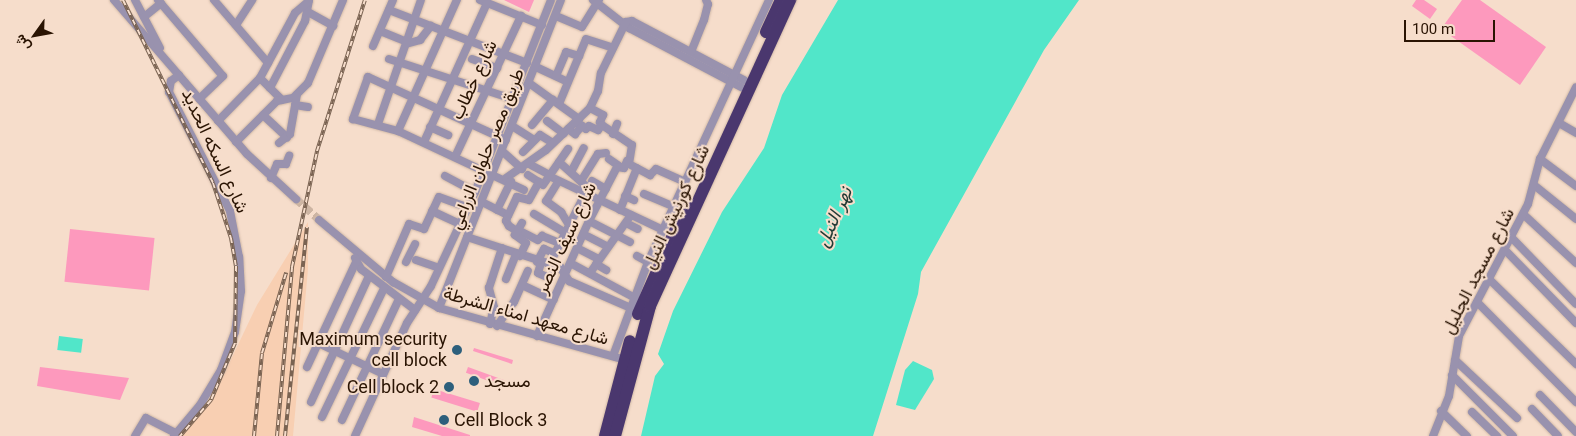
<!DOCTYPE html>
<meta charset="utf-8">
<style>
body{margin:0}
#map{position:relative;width:1576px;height:436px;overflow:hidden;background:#f6ddcb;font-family:Roboto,Vazirmatn,sans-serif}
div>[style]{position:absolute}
.built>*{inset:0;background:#f8cfb2}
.green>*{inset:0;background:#fd99bd;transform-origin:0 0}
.water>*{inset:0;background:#51e6c9;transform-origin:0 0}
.minor-tunnel>*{height:8px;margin-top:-4px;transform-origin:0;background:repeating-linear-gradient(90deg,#cdb5a3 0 8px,transparent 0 12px)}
.roads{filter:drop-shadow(0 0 1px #d1b9a7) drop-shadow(0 0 1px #d1b9a7)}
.minor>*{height:8px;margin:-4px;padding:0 4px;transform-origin:4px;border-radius:4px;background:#9992ae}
.highway>*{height:12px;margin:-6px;padding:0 6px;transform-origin:6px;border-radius:6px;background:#4a376e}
.rail>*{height:4px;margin-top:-2px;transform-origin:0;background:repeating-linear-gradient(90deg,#f6ddcb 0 5.5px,#7a6352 0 11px);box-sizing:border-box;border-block:1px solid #7a6352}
.dots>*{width:14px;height:14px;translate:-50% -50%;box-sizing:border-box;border:2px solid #f6ddcb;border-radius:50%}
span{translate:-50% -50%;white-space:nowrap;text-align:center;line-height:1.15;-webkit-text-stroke:4px #f6ddcb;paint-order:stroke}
.street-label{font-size:18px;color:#2a1403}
.poi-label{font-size:18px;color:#2a1403}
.right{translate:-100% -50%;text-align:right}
.left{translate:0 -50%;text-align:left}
.water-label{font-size:19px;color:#223b35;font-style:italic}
.north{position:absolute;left:10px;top:10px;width:50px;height:50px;-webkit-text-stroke:4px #f6ddcb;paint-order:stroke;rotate:238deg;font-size:14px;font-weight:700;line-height:20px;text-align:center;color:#2a1403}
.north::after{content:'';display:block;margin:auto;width:18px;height:22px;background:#2a1403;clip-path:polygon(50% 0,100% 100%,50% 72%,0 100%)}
.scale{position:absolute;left:1404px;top:20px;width:91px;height:22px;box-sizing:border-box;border:2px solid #2a1403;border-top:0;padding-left:6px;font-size:15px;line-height:18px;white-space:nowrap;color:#2a1403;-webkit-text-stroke:4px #f6ddcb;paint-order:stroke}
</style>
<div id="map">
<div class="built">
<div style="clip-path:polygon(308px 222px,308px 269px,293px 436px,179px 436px,213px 397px,257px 305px)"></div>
</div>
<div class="green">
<div style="clip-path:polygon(504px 0,534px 0,529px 12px)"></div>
<div style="clip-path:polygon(1416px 0,1424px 0,1437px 9px,1430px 19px,1412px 6px)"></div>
<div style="clip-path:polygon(1462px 0,1480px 0,1546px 47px,1520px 85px,1441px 29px)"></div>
<div style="left:70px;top:229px;width:85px;height:53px;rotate:6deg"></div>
<div style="clip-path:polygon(474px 348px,513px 360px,512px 364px,473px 351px)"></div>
<div style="clip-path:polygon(40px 367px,97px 374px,129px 378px,120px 400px,37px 386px)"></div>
<div style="left:468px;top:367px;width:41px;height:6px;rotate:20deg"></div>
<div style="left:434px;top:389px;width:48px;height:9px;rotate:17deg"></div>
<div style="clip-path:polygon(414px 417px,470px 435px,470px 436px,442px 436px,412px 427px)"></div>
</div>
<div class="water">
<div style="clip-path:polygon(838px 0,1079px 0,1044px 50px,921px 272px,918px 294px,873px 436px,641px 436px,655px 376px,664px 364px,658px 354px,673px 311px,722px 212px,764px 148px,782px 95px)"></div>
<div style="left:59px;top:336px;width:24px;height:14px;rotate:7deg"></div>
<div style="clip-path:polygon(913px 361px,932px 370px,934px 379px,915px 410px,896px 405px,905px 370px)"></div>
</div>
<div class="minor-tunnel">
<div style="left:296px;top:199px;width:31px;rotate:42deg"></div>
</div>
<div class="roads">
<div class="minor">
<div style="left:114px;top:0;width:203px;rotate:49.2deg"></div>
<div style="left:247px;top:154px;width:67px;rotate:42.6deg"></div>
<div style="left:135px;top:0;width:54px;rotate:62.5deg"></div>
<div style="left:158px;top:0;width:100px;rotate:49.5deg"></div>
<div style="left:223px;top:76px;width:33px;rotate:136deg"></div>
<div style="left:214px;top:0;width:83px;rotate:49.4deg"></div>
<div style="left:480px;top:0;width:67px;rotate:22deg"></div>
<div style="left:593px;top:0;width:46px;rotate:37.9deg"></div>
<div style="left:629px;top:28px;width:127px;rotate:27.8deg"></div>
<div style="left:389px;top:10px;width:148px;rotate:21deg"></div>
<div style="left:308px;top:12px;width:29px;rotate:29deg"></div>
<div style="left:556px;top:16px;width:28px;rotate:23deg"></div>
<div style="left:582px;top:27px;width:32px;rotate:-58deg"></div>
<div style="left:144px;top:17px;width:22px;rotate:-39deg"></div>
<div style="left:626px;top:22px;width:6px;rotate:-9deg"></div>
<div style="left:632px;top:21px;width:127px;rotate:27.8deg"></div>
<div style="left:236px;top:25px;width:30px;rotate:-57deg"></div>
<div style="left:380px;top:31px;width:29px;rotate:22deg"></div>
<div style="left:406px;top:44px;width:15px;rotate:-16deg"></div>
<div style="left:420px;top:40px;width:18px;rotate:-52deg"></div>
<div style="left:373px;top:46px;width:50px;rotate:-66.5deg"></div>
<div style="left:691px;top:52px;width:35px;rotate:-68deg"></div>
<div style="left:704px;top:20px;width:16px;rotate:-76deg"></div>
<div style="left:708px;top:4px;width:4px;rotate:-117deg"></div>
<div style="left:389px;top:59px;width:130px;rotate:17.9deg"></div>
<div style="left:472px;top:59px;width:27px;rotate:20deg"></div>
<div style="left:536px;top:67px;width:35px;rotate:25deg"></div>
<div style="left:556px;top:76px;width:26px;rotate:-67deg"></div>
<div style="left:566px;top:52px;width:14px;rotate:17deg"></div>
<div style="left:260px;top:78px;width:31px;rotate:45deg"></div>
<div style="left:529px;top:83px;width:62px;rotate:35.8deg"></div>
<div style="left:270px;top:88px;width:76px;rotate:-62.4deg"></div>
<div style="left:305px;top:21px;width:21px;rotate:-79deg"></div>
<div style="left:559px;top:104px;width:70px;rotate:-67.4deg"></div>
<div style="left:586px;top:39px;width:28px;rotate:18deg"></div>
<div style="left:295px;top:105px;width:13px;rotate:9deg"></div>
<div style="left:590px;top:108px;width:15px;rotate:28deg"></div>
<div style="left:603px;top:115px;width:8px;rotate:113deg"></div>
<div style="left:600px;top:122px;width:4px;rotate:56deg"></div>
<div style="left:602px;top:125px;width:36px;rotate:34deg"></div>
<div style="left:632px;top:145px;width:19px;rotate:99deg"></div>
<div style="left:629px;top:164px;width:24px;rotate:28deg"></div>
<div style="left:650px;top:175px;width:8px;rotate:-45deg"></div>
<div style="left:656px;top:169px;width:32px;rotate:24deg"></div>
<div style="left:263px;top:115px;width:33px;rotate:43deg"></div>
<div style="left:218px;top:121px;width:60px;rotate:-45.7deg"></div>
<div style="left:260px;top:78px;width:74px;rotate:-61.7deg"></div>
<div style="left:295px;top:13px;width:18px;rotate:-41deg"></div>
<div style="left:547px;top:121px;width:21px;rotate:37deg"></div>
<div style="left:576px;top:122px;width:12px;rotate:35deg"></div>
<div style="left:586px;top:129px;width:4px;rotate:-45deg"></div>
<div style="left:589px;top:126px;width:10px;rotate:24deg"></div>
<div style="left:598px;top:130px;width:6px;rotate:-51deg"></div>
<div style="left:1559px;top:123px;width:20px;rotate:30deg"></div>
<div style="left:378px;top:124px;width:131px;rotate:-70.9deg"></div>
<div style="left:532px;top:125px;width:33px;rotate:-50deg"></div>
<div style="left:512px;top:126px;width:26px;rotate:32deg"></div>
<div style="left:430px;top:127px;width:20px;rotate:24deg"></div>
<div style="left:568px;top:129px;width:9px;rotate:36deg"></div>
<div style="left:575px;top:134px;width:11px;rotate:-49deg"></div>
<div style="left:398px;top:131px;width:144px;rotate:-65.8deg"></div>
<div style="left:613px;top:134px;width:11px;rotate:-68deg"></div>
<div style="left:506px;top:140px;width:152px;rotate:-155.5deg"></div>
<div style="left:368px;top:77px;width:45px;rotate:109.7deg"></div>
<div style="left:353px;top:119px;width:47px;rotate:14.9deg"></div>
<div style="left:398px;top:131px;width:139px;rotate:25.1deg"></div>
<div style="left:236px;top:142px;width:58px;rotate:-45deg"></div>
<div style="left:277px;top:101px;width:16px;rotate:-11deg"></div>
<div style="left:293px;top:98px;width:21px;rotate:-45deg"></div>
<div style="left:308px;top:83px;width:90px;rotate:-67.1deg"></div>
<div style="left:424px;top:142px;width:153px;rotate:-65.6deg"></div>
<div style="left:279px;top:143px;width:14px;rotate:-39deg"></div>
<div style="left:290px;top:134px;width:40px;rotate:-80deg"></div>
<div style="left:502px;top:151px;width:27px;rotate:42deg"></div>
<div style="left:523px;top:152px;width:24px;rotate:-45deg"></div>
<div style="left:540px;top:135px;width:15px;rotate:32deg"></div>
<div style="left:455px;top:157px;width:156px;rotate:-64.9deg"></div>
<div style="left:609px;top:159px;width:12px;rotate:35deg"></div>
<div style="left:1540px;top:159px;width:45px;rotate:36.9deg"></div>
<div style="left:529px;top:164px;width:24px;rotate:28deg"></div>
<div style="left:571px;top:172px;width:27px;rotate:-62deg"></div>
<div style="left:528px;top:175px;width:17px;rotate:33deg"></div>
<div style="left:445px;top:176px;width:34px;rotate:28deg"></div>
<div style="left:549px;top:176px;width:126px;rotate:25.3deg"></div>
<div style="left:271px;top:178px;width:15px;rotate:-67deg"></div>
<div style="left:277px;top:164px;width:9px"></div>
<div style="left:286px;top:164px;width:9px;rotate:-69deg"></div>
<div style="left:506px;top:178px;width:49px;rotate:-35deg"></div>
<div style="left:546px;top:150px;width:61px;rotate:-43.7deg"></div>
<div style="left:590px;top:108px;width:19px;rotate:-65deg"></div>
<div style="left:598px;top:91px;width:18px;rotate:-81deg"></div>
<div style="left:601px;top:73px;width:57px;rotate:-63.9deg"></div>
<div style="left:581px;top:181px;width:32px;rotate:-58deg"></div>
<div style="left:598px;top:154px;width:8px;rotate:-7deg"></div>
<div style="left:592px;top:181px;width:16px;rotate:30deg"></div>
<div style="left:558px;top:182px;width:22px;rotate:122deg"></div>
<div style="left:546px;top:201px;width:19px;rotate:36deg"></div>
<div style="left:561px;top:212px;width:13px;rotate:58deg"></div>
<div style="left:543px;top:185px;width:44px;rotate:-55.2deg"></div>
<div style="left:1534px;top:185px;width:54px;rotate:39deg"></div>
<div style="left:644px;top:194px;width:33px;rotate:23deg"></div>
<div style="left:625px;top:196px;width:10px;rotate:24deg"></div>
<div style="left:482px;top:202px;width:29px;rotate:27deg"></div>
<div style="left:508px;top:215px;width:6px;rotate:108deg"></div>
<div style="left:506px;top:221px;width:6px;rotate:59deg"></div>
<div style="left:509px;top:226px;width:9px;rotate:32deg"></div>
<div style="left:497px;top:210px;width:32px;rotate:-64deg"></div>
<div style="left:620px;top:210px;width:45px;rotate:-68deg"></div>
<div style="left:432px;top:211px;width:31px;rotate:25deg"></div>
<div style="left:534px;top:214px;width:35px;rotate:31deg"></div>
<div style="left:1523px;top:214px;width:72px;rotate:42.8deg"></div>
<div style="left:508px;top:216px;width:21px;rotate:-65deg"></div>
<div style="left:517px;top:197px;width:12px;rotate:14deg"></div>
<div style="left:529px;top:200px;width:21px;rotate:-61deg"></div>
<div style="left:319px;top:220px;width:97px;rotate:40deg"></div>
<div style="left:393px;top:282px;width:53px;rotate:29.5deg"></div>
<div style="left:439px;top:308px;width:197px;rotate:15.6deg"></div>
<div style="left:589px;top:221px;width:46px;rotate:27.1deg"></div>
<div style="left:626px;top:223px;width:13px;rotate:27deg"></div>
<div style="left:518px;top:230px;width:22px;rotate:27deg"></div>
<div style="left:538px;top:240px;width:6px;rotate:-45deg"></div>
<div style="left:542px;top:236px;width:18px;rotate:22deg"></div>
<div style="left:583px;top:234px;width:27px;rotate:27deg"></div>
<div style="left:467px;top:237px;width:98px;rotate:17.9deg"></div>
<div style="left:560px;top:267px;width:17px;rotate:57deg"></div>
<div style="left:569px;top:281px;width:70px;rotate:23.6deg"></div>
<div style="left:1511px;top:237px;width:93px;rotate:45.9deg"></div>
<div style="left:577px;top:248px;width:25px;rotate:27deg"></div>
<div style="left:1505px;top:250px;width:102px;rotate:45.8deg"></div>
<div style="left:520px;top:256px;width:14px;rotate:-65deg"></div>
<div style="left:526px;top:243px;width:14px;rotate:-144deg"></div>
<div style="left:515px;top:235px;width:14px;rotate:-60deg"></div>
<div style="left:637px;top:256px;width:13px;rotate:29deg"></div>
<div style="left:355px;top:258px;width:13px;rotate:61deg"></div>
<div style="left:361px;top:269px;width:68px;rotate:37.2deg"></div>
<div style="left:416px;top:260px;width:24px;rotate:19deg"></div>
<div style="left:406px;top:262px;width:20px;rotate:-63deg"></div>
<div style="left:537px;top:262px;width:15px;rotate:-62deg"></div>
<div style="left:544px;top:249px;width:11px;rotate:22deg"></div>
<div style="left:541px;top:263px;width:10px;rotate:107deg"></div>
<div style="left:538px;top:273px;width:12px;rotate:24deg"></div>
<div style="left:549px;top:278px;width:14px;rotate:-60deg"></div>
<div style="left:572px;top:264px;width:69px;rotate:28.4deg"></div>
<div style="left:596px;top:264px;width:12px;rotate:31deg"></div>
<div style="left:549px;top:265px;width:86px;rotate:-63.1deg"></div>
<div style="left:588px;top:188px;width:39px;rotate:-138deg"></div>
<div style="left:590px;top:273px;width:71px;rotate:-54.7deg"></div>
<div style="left:386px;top:277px;width:58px;rotate:-66.5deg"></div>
<div style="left:409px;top:224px;width:16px;rotate:18deg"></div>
<div style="left:424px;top:229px;width:35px;rotate:-65deg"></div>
<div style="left:439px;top:197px;width:30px;rotate:20deg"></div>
<div style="left:506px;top:279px;width:27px;rotate:-68deg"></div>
<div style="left:1489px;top:279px;width:122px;rotate:44.3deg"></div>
<div style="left:522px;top:285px;width:35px;rotate:25deg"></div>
<div style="left:1477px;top:302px;width:141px;rotate:45.3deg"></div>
<div style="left:439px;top:308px;width:331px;rotate:-68.4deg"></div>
<div style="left:490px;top:324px;width:17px;rotate:-77deg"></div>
<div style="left:494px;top:307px;width:20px;rotate:-105deg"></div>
<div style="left:489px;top:288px;width:42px;rotate:-72deg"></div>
<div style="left:497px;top:326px;width:29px;rotate:-55deg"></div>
<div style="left:514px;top:302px;width:34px;rotate:-66deg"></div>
<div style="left:537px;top:336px;width:126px;rotate:-65.7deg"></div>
<div style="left:589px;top:221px;width:61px;rotate:-62.6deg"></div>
<div style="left:617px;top:167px;width:7px;rotate:8deg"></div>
<div style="left:624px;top:168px;width:8px;rotate:-67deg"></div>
<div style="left:318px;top:343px;width:72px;rotate:25.5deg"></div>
<div style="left:613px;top:356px;width:100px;rotate:-69.6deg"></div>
<div style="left:648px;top:262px;width:289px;rotate:-65.2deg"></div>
<div style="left:1455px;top:360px;width:85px;rotate:43.1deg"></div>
<div style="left:307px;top:367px;width:116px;rotate:-65deg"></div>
<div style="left:1452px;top:375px;width:86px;rotate:45deg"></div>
<div style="left:1540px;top:395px;width:52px;rotate:45.8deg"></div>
<div style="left:311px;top:402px;width:139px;rotate:-65.3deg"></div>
<div style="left:1532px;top:409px;width:37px;rotate:46deg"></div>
<div style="left:1441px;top:411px;width:36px;rotate:44deg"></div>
<div style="left:1472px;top:412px;width:35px;rotate:44deg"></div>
<div style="left:322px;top:417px;width:143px;rotate:-64.3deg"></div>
<div style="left:342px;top:420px;width:134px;rotate:-64.8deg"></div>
<div style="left:135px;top:436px;width:21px;rotate:-59deg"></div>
<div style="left:146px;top:418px;width:34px;rotate:27deg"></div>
<div style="left:174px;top:436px;width:40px;rotate:-50deg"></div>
<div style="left:200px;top:405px;width:41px;rotate:-59deg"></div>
<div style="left:221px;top:370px;width:40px;rotate:-69.8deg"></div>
<div style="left:235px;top:332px;width:41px;rotate:-81.7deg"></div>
<div style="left:241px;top:291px;width:34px;rotate:-93deg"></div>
<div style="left:239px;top:257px;width:47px;rotate:-101.1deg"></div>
<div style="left:230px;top:211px;width:134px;rotate:-117.1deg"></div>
<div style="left:169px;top:92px;width:11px;rotate:-80deg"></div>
<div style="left:171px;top:81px;width:10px;rotate:-37deg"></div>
<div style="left:355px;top:436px;width:124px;rotate:-65.3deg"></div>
<div style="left:407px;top:323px;width:44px;rotate:-57deg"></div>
<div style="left:431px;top:286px;width:104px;rotate:-64.9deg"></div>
<div style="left:475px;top:192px;width:206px;rotate:-68.4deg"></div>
<div style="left:1433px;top:436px;width:43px;rotate:-68.2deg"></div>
<div style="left:1449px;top:396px;width:61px;rotate:-80.5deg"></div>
<div style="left:1459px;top:336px;width:149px;rotate:-62.4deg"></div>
<div style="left:1528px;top:204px;width:47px;rotate:-75.1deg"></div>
<div style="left:1540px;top:159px;width:80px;rotate:-63.4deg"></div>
</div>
<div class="highway">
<div style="left:766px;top:32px;width:35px;rotate:-65deg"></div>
<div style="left:638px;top:314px;width:120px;rotate:-66deg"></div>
<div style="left:605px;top:436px;width:98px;rotate:-75.3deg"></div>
<div style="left:615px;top:436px;width:135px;rotate:-74.9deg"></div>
<div style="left:650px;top:306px;width:337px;rotate:-65.4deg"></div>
</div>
</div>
<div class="rail">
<div style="left:123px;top:0;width:204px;rotate:63.8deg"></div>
<div style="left:213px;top:183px;width:58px;rotate:71.9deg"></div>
<div style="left:231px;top:238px;width:28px;rotate:80deg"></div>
<div style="left:236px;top:266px;width:77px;rotate:90.7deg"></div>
<div style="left:235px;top:343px;width:62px;rotate:112.8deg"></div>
<div style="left:211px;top:400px;width:48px;rotate:130.7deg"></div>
<div style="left:254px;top:436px;width:83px;rotate:-84.5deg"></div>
<div style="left:262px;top:353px;width:84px;rotate:-73.3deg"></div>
<div style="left:277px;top:436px;width:170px;rotate:-84.9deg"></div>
<div style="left:292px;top:267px;width:119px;rotate:-77.8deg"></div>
<div style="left:317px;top:151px;width:158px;rotate:-72.4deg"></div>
<div style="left:285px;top:436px;width:210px;rotate:-84deg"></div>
</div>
<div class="dots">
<div style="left:457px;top:350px;background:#2d5f7c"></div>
<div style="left:474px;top:381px;background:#2d5f7c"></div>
<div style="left:449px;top:387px;background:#2d5f7c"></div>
<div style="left:444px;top:420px;background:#2d5f7c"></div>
</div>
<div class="street-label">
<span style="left:474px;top:80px;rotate:-65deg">شارع خطاب</span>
<span style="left:487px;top:149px;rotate:-68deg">طريق مصر حلوان الزراعي</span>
<span style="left:215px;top:151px;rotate:65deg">شارع السكه الحديد</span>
<span style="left:676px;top:207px;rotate:-65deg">شارع كورنيش النيل</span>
<span style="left:566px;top:238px;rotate:-65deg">شارع سيف النصر</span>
<span style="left:1478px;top:271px;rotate:-63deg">شارع مسجد الجليل</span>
<span style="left:526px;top:316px;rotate:16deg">شارع معهد امناء الشرطة</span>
</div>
<div class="poi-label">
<span class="right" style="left:447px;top:350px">Maximum security<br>cell block</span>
<span class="left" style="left:484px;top:381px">مسجد</span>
<span class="right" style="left:439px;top:387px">Cell block 2</span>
<span class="left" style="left:454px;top:420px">Cell Block 3</span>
</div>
<div class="water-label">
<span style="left:834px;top:217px;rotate:-66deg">نهر النيل</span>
</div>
<div class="north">ش</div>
<div class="scale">100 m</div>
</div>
